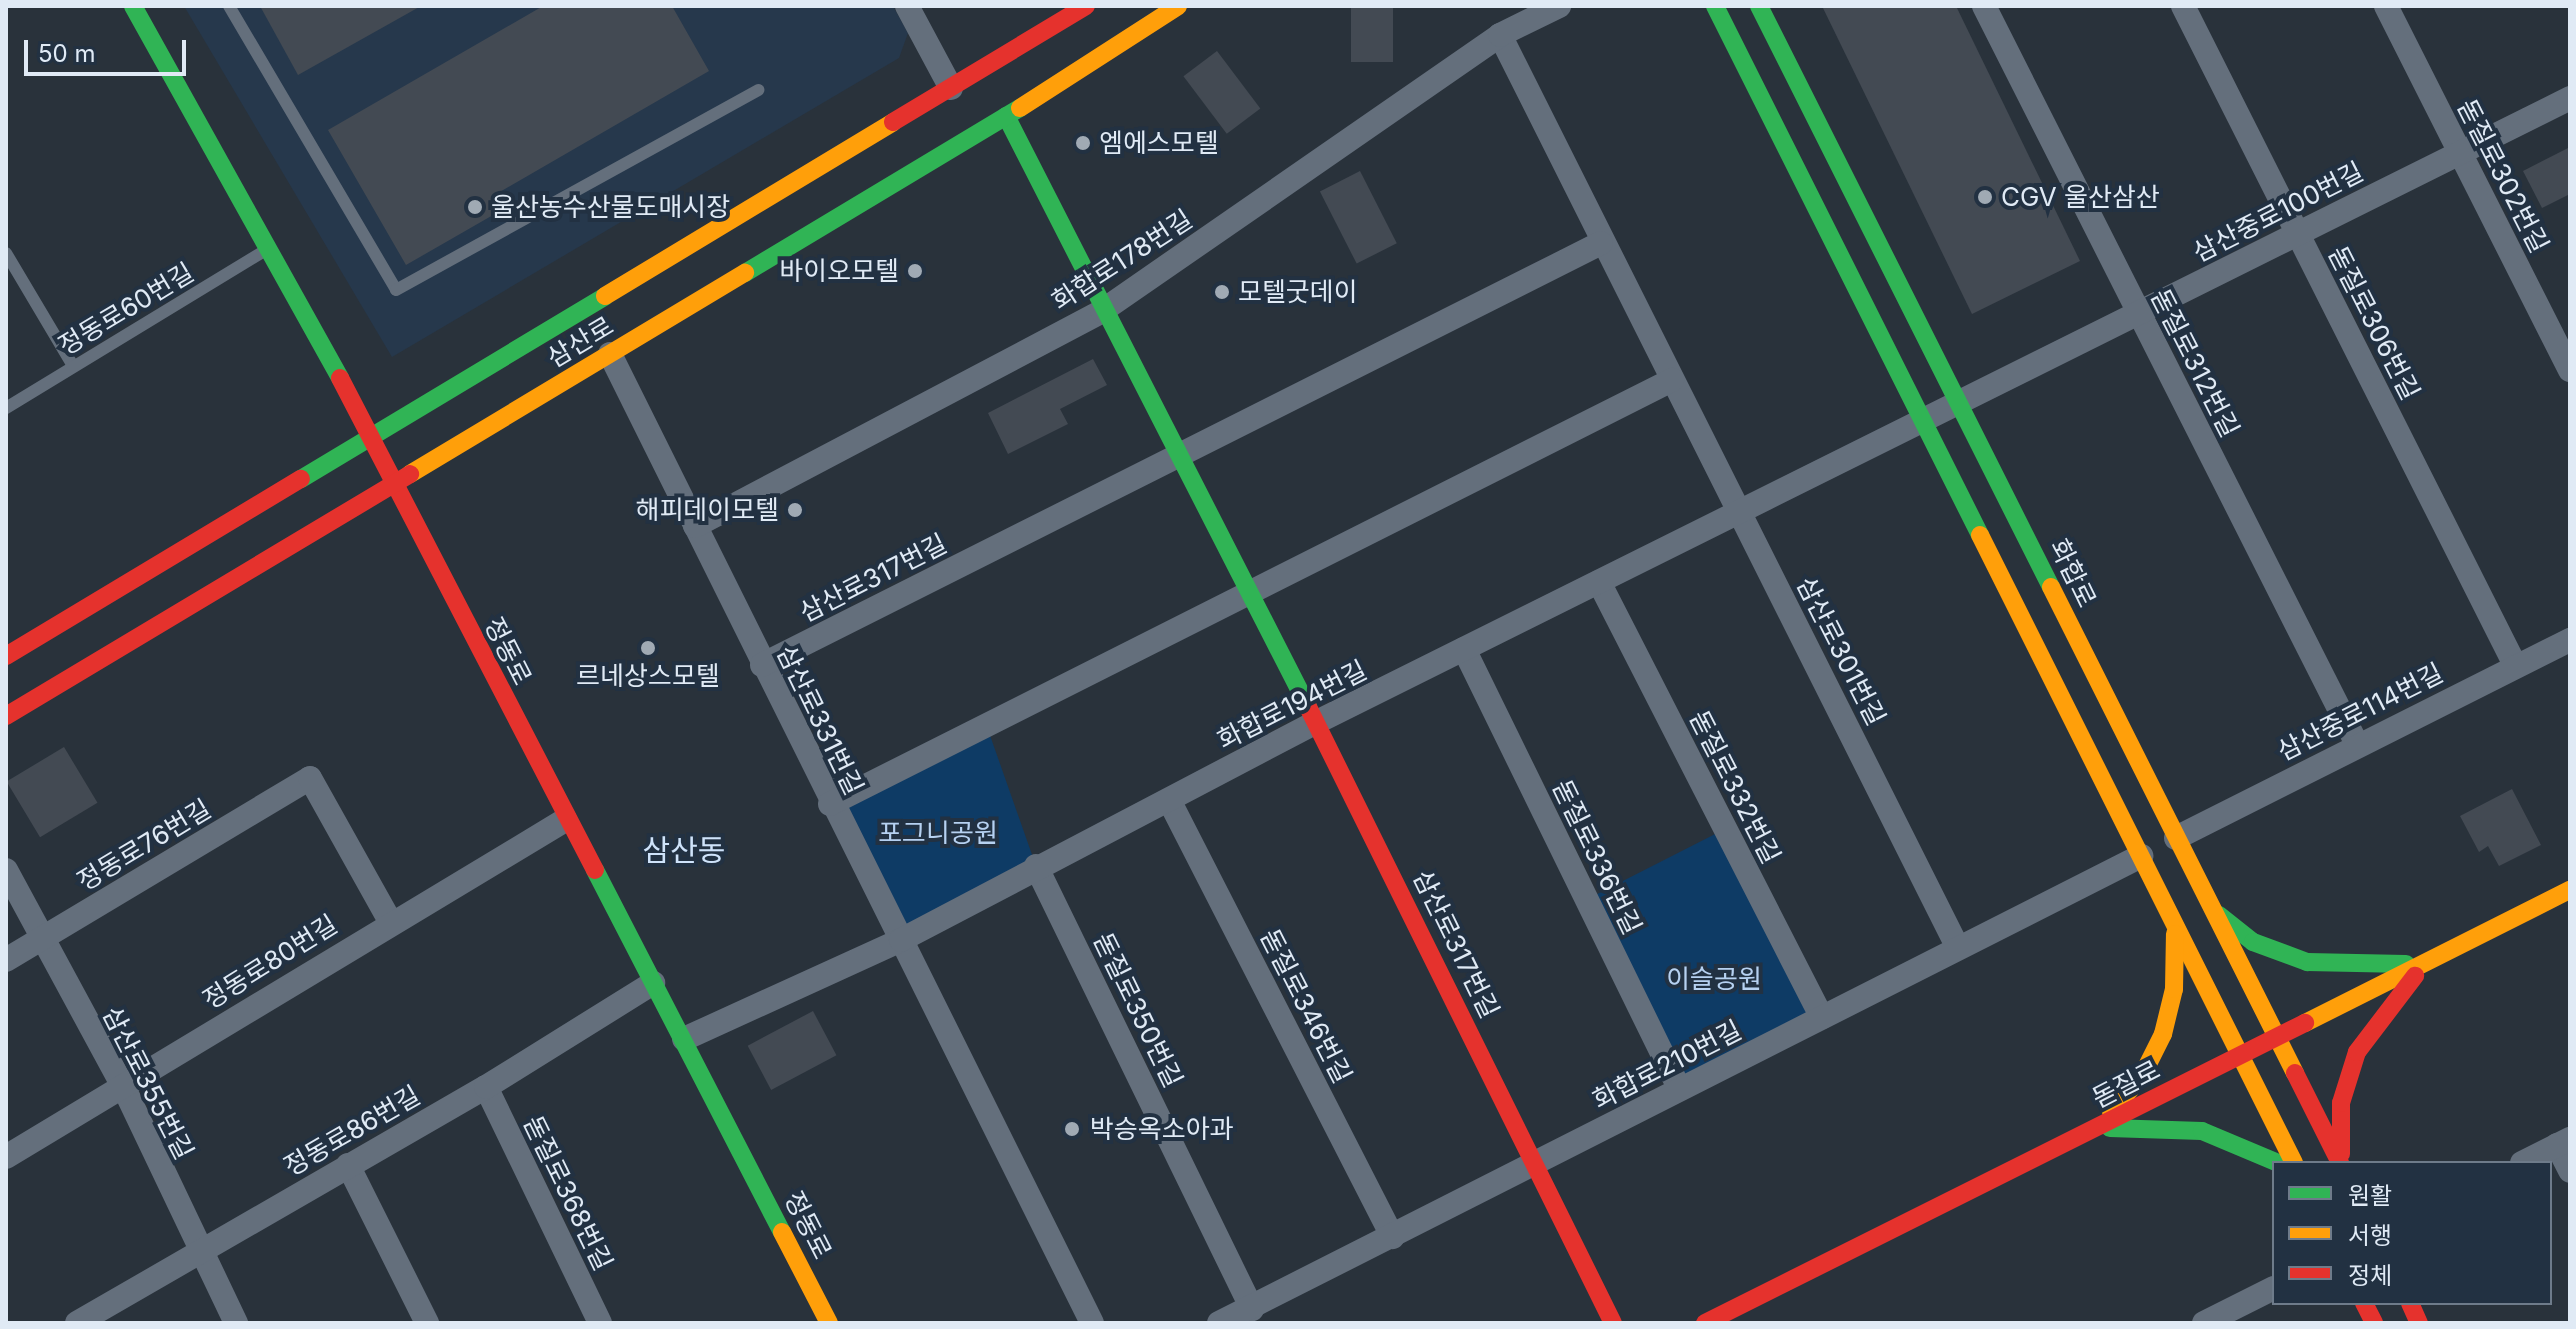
<!DOCTYPE html>
<meta charset="utf-8">
<style>
body{margin:0}
#map{position:relative;width:2576px;height:1329px;overflow:hidden;background:#29323b;font-family:Inter,"Noto Sans KR",sans-serif}
div>[style]{position:absolute}
.built>*{inset:0;background:#26384c}
.green>*{inset:0;background:#0e3b65;transform-origin:0 0}
.building>*{inset:0;background:#434a53;transform-origin:0 0}
.lane>*{height:12px;margin:-6px;padding:0 6px;transform-origin:6px;border-radius:6px;background:#646f7c}
.street>*{height:24px;margin:-12px;padding:0 12px;transform-origin:12px;border-radius:12px;background:#646f7c}
.fast>*{height:18px;margin:-9px;padding:0 9px;transform-origin:9px;border-radius:9px;background:#30b455}
.slow>*{height:18px;margin:-9px;padding:0 9px;transform-origin:9px;border-radius:9px;background:#ff9f0a}
.jam>*{height:18px;margin:-9px;padding:0 9px;transform-origin:9px;border-radius:9px;background:#e5322d}
.dots>*{width:22px;height:22px;translate:-50% -50%;box-sizing:border-box;border:4px solid #223142;border-radius:50%}
span{translate:-50% -50%;white-space:nowrap;text-align:center;line-height:1.15;-webkit-text-stroke:8px #223142;paint-order:stroke}
.poi-label{font-size:26px;color:#e0eaf5}
.left{translate:0 -50%;text-align:left}
.right{translate:-100% -50%;text-align:right}
.street-label{font-size:26px;color:#e0eaf5}
.park-label{font-size:26px;color:#b6d1f1}
.quarter-label{font-size:30px;color:#cfe3fa}
.frame{position:absolute;inset:0;border:8px solid #e0eaf5;pointer-events:none}
.legend{position:absolute;left:2272px;top:1161px;width:280px;height:144px;box-sizing:border-box;background:#223142;border:2px solid #6e7b8a;margin:0;padding:10px 14px;list-style:none;font-size:24px;color:#e0eaf5}
.legend li{display:flex;align-items:center;gap:16px;height:40px}
.legend b{width:40px;border:2px solid #6e7b8a}
.scale{position:absolute;left:24px;top:40px;width:162px;height:36px;box-sizing:border-box;border:4px solid #e0eaf5;border-top:0;padding-left:10px;font-size:24px;line-height:28px;white-space:nowrap;color:#e0eaf5;-webkit-text-stroke:6px #223142;paint-order:stroke}
</style>
<div id="map">
<div class="built">
<div style="clip-path:polygon(184px 6px,893px 6px,908px 33px,899px 58px,392px 357px)"></div>
</div>
<div class="green">
<div style="clip-path:polygon(986px 724px,1036px 866px,901px 940px,830px 804px)"></div>
<div style="left:1725px;top:829px;width:212px;height:156px;rotate:63deg"></div>
</div>
<div class="building">
<div style="clip-path:polygon(260px 6px,421px 6px,298px 75px)"></div>
<div style="clip-path:polygon(543px 6px,672px 6px,709px 71px,498px 193px,507px 207px,406px 265px,328px 130px)"></div>
<div style="left:1351px;top:6px;width:42px;height:56px"></div>
<div style="clip-path:polygon(1822px 6px,1956px 6px,2080px 261px,1972px 314px)"></div>
<div style="left:1217px;top:51px;width:72px;height:42px;rotate:53deg"></div>
<div style="clip-path:polygon(2570px 147px,2570px 194px,2542px 208px,2523px 171px)"></div>
<div style="left:1360px;top:171px;width:81px;height:45px;rotate:63deg"></div>
<div style="clip-path:polygon(1093px 359px,1107px 385px,1060px 409px,1068px 424px,1008px 454px,988px 413px)"></div>
<div style="left:64px;top:747px;width:65px;height:67px;rotate:59deg"></div>
<div style="clip-path:polygon(2512px 789px,2541px 845px,2499px 866px,2488px 846px,2479px 852px,2460px 816px)"></div>
<div style="left:813px;top:1011px;width:50px;height:74px;rotate:62deg"></div>
</div>
<div class="lane">
<div style="left:229px;top:6px;width:329px;rotate:59.5deg"></div>
<div style="left:396px;top:290px;width:414px;rotate:-28.9deg"></div>
<div style="left:6px;top:253px;width:131px;rotate:59.3deg"></div>
<div style="left:6px;top:408px;width:304px;rotate:-31.3deg"></div>
</div>
<div class="street">
<div style="left:907px;top:6px;width:93px;rotate:61.8deg"></div>
<div style="left:1984px;top:6px;width:827px;rotate:63.19deg"></div>
<div style="left:2183px;top:6px;width:738px;rotate:63.26deg"></div>
<div style="left:2386px;top:6px;width:408px;rotate:63.2deg"></div>
<div style="left:1500px;top:35px;width:1021px;rotate:63.36deg"></div>
<div style="left:610px;top:354px;width:1082px;rotate:63.55deg"></div>
<div style="left:695px;top:526px;width:460px;rotate:-27.8deg"></div>
<div style="left:1102px;top:311px;width:484px;rotate:-34.7deg"></div>
<div style="left:1500px;top:35px;width:66px;rotate:-26.2deg"></div>
<div style="left:1599px;top:582px;width:489px;rotate:62.9deg"></div>
<div style="left:1464px;top:649px;width:490px;rotate:63.9deg"></div>
<div style="left:762px;top:665px;width:939px;rotate:-26.7deg"></div>
<div style="left:1169px;top:800px;width:491px;rotate:62.9deg"></div>
<div style="left:830px;top:804px;width:943px;rotate:-26.73deg"></div>
<div style="left:2176px;top:838px;width:441px;rotate:-26.7deg"></div>
<div style="left:1036px;top:866px;width:493px;rotate:64deg"></div>
<div style="left:6px;top:870px;width:246px;rotate:61.6deg"></div>
<div style="left:123px;top:1086px;width:263px;rotate:64.5deg"></div>
<div style="left:6px;top:960px;width:354px;rotate:-30.9deg"></div>
<div style="left:310px;top:778px;width:164px;rotate:60.8deg"></div>
<div style="left:684px;top:1039px;width:239px;rotate:-24.5deg"></div>
<div style="left:901px;top:940px;width:470px;rotate:-27.7deg"></div>
<div style="left:1317px;top:722px;width:1400px;rotate:-26.47deg"></div>
<div style="left:486px;top:1087px;width:262px;rotate:64.2deg"></div>
<div style="left:2557px;top:1145px;width:29px;rotate:63deg"></div>
<div style="left:6px;top:1157px;width:653px;rotate:-31.08deg"></div>
<div style="left:2522px;top:1163px;width:54px;rotate:-26.6deg"></div>
<div style="left:348px;top:1165px;width:177px;rotate:63.4deg"></div>
<div style="left:77px;top:1323px;width:472px;rotate:-30deg"></div>
<div style="left:486px;top:1087px;width:197px;rotate:-31.9deg"></div>
<div style="left:1219px;top:1323px;width:1034px;rotate:-26.86deg"></div>
<div style="left:2204px;top:1323px;width:78px;rotate:-26.6deg"></div>
</div>
<div class="fast">
<div style="left:133px;top:6px;width:426px;rotate:60.9deg"></div>
<div style="left:1715px;top:6px;width:592px;rotate:63.39deg"></div>
<div style="left:1759px;top:6px;width:650px;rotate:63.32deg"></div>
<div style="left:1006px;top:116px;width:664px;rotate:62.93deg"></div>
<div style="left:745px;top:273px;width:321px;rotate:-31deg"></div>
<div style="left:301px;top:479px;width:355px;rotate:-31deg"></div>
<div style="left:595px;top:870px;width:407px;rotate:62.7deg"></div>
<div style="left:2219px;top:915px;width:43px;rotate:38.5deg"></div>
<div style="left:2253px;top:942px;width:58px;rotate:20.3deg"></div>
<div style="left:2307px;top:962px;width:99px;rotate:1.2deg"></div>
<div style="left:2110px;top:1128px;width:92px;rotate:1.9deg"></div>
<div style="left:2202px;top:1131px;width:82px;rotate:22.8deg"></div>
</div>
<div class="slow">
<div style="left:1020px;top:108px;width:188px;rotate:-32.8deg"></div>
<div style="left:605px;top:296px;width:336px;rotate:-31.1deg"></div>
<div style="left:410px;top:474px;width:391px;rotate:-31deg"></div>
<div style="left:1980px;top:535px;width:702px;rotate:63.43deg"></div>
<div style="left:2051px;top:587px;width:544px;rotate:63.34deg"></div>
<div style="left:2305px;top:1023px;width:297px;rotate:-26.7deg"></div>
<div style="left:2111px;top:1112px;width:48px;rotate:-49.3deg"></div>
<div style="left:2142px;top:1076px;width:47px;rotate:-63.4deg"></div>
<div style="left:2163px;top:1034px;width:46px;rotate:-76.3deg"></div>
<div style="left:2174px;top:989px;width:55px;rotate:-89deg"></div>
<div style="left:782px;top:1232px;width:102px;rotate:62.7deg"></div>
</div>
<div class="jam">
<div style="left:893px;top:122px;width:225px;rotate:-31deg"></div>
<div style="left:340px;top:378px;width:554px;rotate:62.6deg"></div>
<div style="left:6px;top:656px;width:344px;rotate:-31deg"></div>
<div style="left:1308px;top:707px;width:687px;rotate:63.66deg"></div>
<div style="left:6px;top:716px;width:471px;rotate:-30.9deg"></div>
<div style="left:2295px;top:1073px;width:101px;rotate:63.4deg"></div>
<div style="left:2341px;top:1154px;width:51px;rotate:-90deg"></div>
<div style="left:2341px;top:1103px;width:53px;rotate:-72.6deg"></div>
<div style="left:2357px;top:1052px;width:96px;rotate:-52.7deg"></div>
<div style="left:2364px;top:1303px;width:22px;rotate:63deg"></div>
<div style="left:2410px;top:1303px;width:22px;rotate:66deg"></div>
<div style="left:1705px;top:1323px;width:671px;rotate:-26.57deg"></div>
</div>
<div class="dots">
<div style="left:1083px;top:143px;background:#a0aab4"></div>
<div style="left:1985px;top:197px;background:#a0aab4"></div>
<div style="left:475px;top:207px;background:#a0aab4"></div>
<div style="left:915px;top:271px;background:#a0aab4"></div>
<div style="left:1222px;top:292px;background:#a0aab4"></div>
<div style="left:795px;top:510px;background:#a0aab4"></div>
<div style="left:648px;top:648px;background:#a0aab4"></div>
<div style="left:1072px;top:1129px;background:#a0aab4"></div>
</div>
<div class="poi-label">
<span class="left" style="left:1099px;top:143px">엠에스모텔</span>
<span class="left" style="left:2001px;top:197px">CGV 울산삼산</span>
<span class="left" style="left:491px;top:207px">울산농수산물도매시장</span>
<span class="right" style="left:899px;top:271px">바이오모텔</span>
<span class="left" style="left:1238px;top:292px">모텔굿데이</span>
<span class="right" style="left:779px;top:510px">해피데이모텔</span>
<span style="left:648px;top:676px">르네상스모텔</span>
<span class="left" style="left:1090px;top:1129px">박승옥소아과</span>
</div>
<div class="street-label">
<span style="left:2503px;top:176px;rotate:63deg">돋질로302번길</span>
<span style="left:2278px;top:212px;rotate:-27deg">삼산중로100번길</span>
<span style="left:1122px;top:260px;rotate:-33deg">화합로178번길</span>
<span style="left:126px;top:309px;rotate:-31deg">정동로60번길</span>
<span style="left:2374px;top:323px;rotate:63deg">돋질로306번길</span>
<span style="left:580px;top:342px;rotate:-31deg">삼산로</span>
<span style="left:2195px;top:363px;rotate:63deg">돋질로312번길</span>
<span style="left:2073px;top:573px;rotate:64deg">화합로</span>
<span style="left:873px;top:578px;rotate:-27deg">삼산로317번길</span>
<span style="left:508px;top:651px;rotate:63deg">정동로</span>
<span style="left:1841px;top:651px;rotate:63deg">삼산로301번길</span>
<span style="left:1292px;top:705px;rotate:-27deg">화합로194번길</span>
<span style="left:2360px;top:712px;rotate:-27deg">삼산중로114번길</span>
<span style="left:820px;top:720px;rotate:64deg">삼산로331번길</span>
<span style="left:1735px;top:787px;rotate:63deg">돋질로332번길</span>
<span style="left:144px;top:845px;rotate:-31deg">정동로76번길</span>
<span style="left:1597px;top:857px;rotate:64deg">돋질로336번길</span>
<span style="left:1456px;top:944px;rotate:64deg">삼산로317번길</span>
<span style="left:270px;top:962px;rotate:-32deg">정동로80번길</span>
<span style="left:1306px;top:1006px;rotate:63deg">돋질로346번길</span>
<span style="left:1138px;top:1010px;rotate:64deg">돋질로350번길</span>
<span style="left:1667px;top:1065px;rotate:-27deg">화합로210번길</span>
<span style="left:148px;top:1083px;rotate:63deg">삼산로355번길</span>
<span style="left:2126px;top:1084px;rotate:-27deg">돋질로</span>
<span style="left:352px;top:1131px;rotate:-30deg">정동로86번길</span>
<span style="left:568px;top:1193px;rotate:64deg">돋질로368번길</span>
<span style="left:808px;top:1225px;rotate:63deg">정동로</span>
</div>
<div class="park-label">
<span style="left:938px;top:833px">포그니공원</span>
<span style="left:1714px;top:979px">이슬공원</span>
</div>
<div class="quarter-label">
<span style="left:684px;top:850px">삼산동</span>
</div>
<div class="frame"></div>
<ul class="legend">
<li><b style="height:10px;background:#30b455"></b>원활</li>
<li><b style="height:10px;background:#ff9f0a"></b>서행</li>
<li><b style="height:10px;background:#e5322d"></b>정체</li>
</ul>
<div class="scale">50 m</div>
</div>
